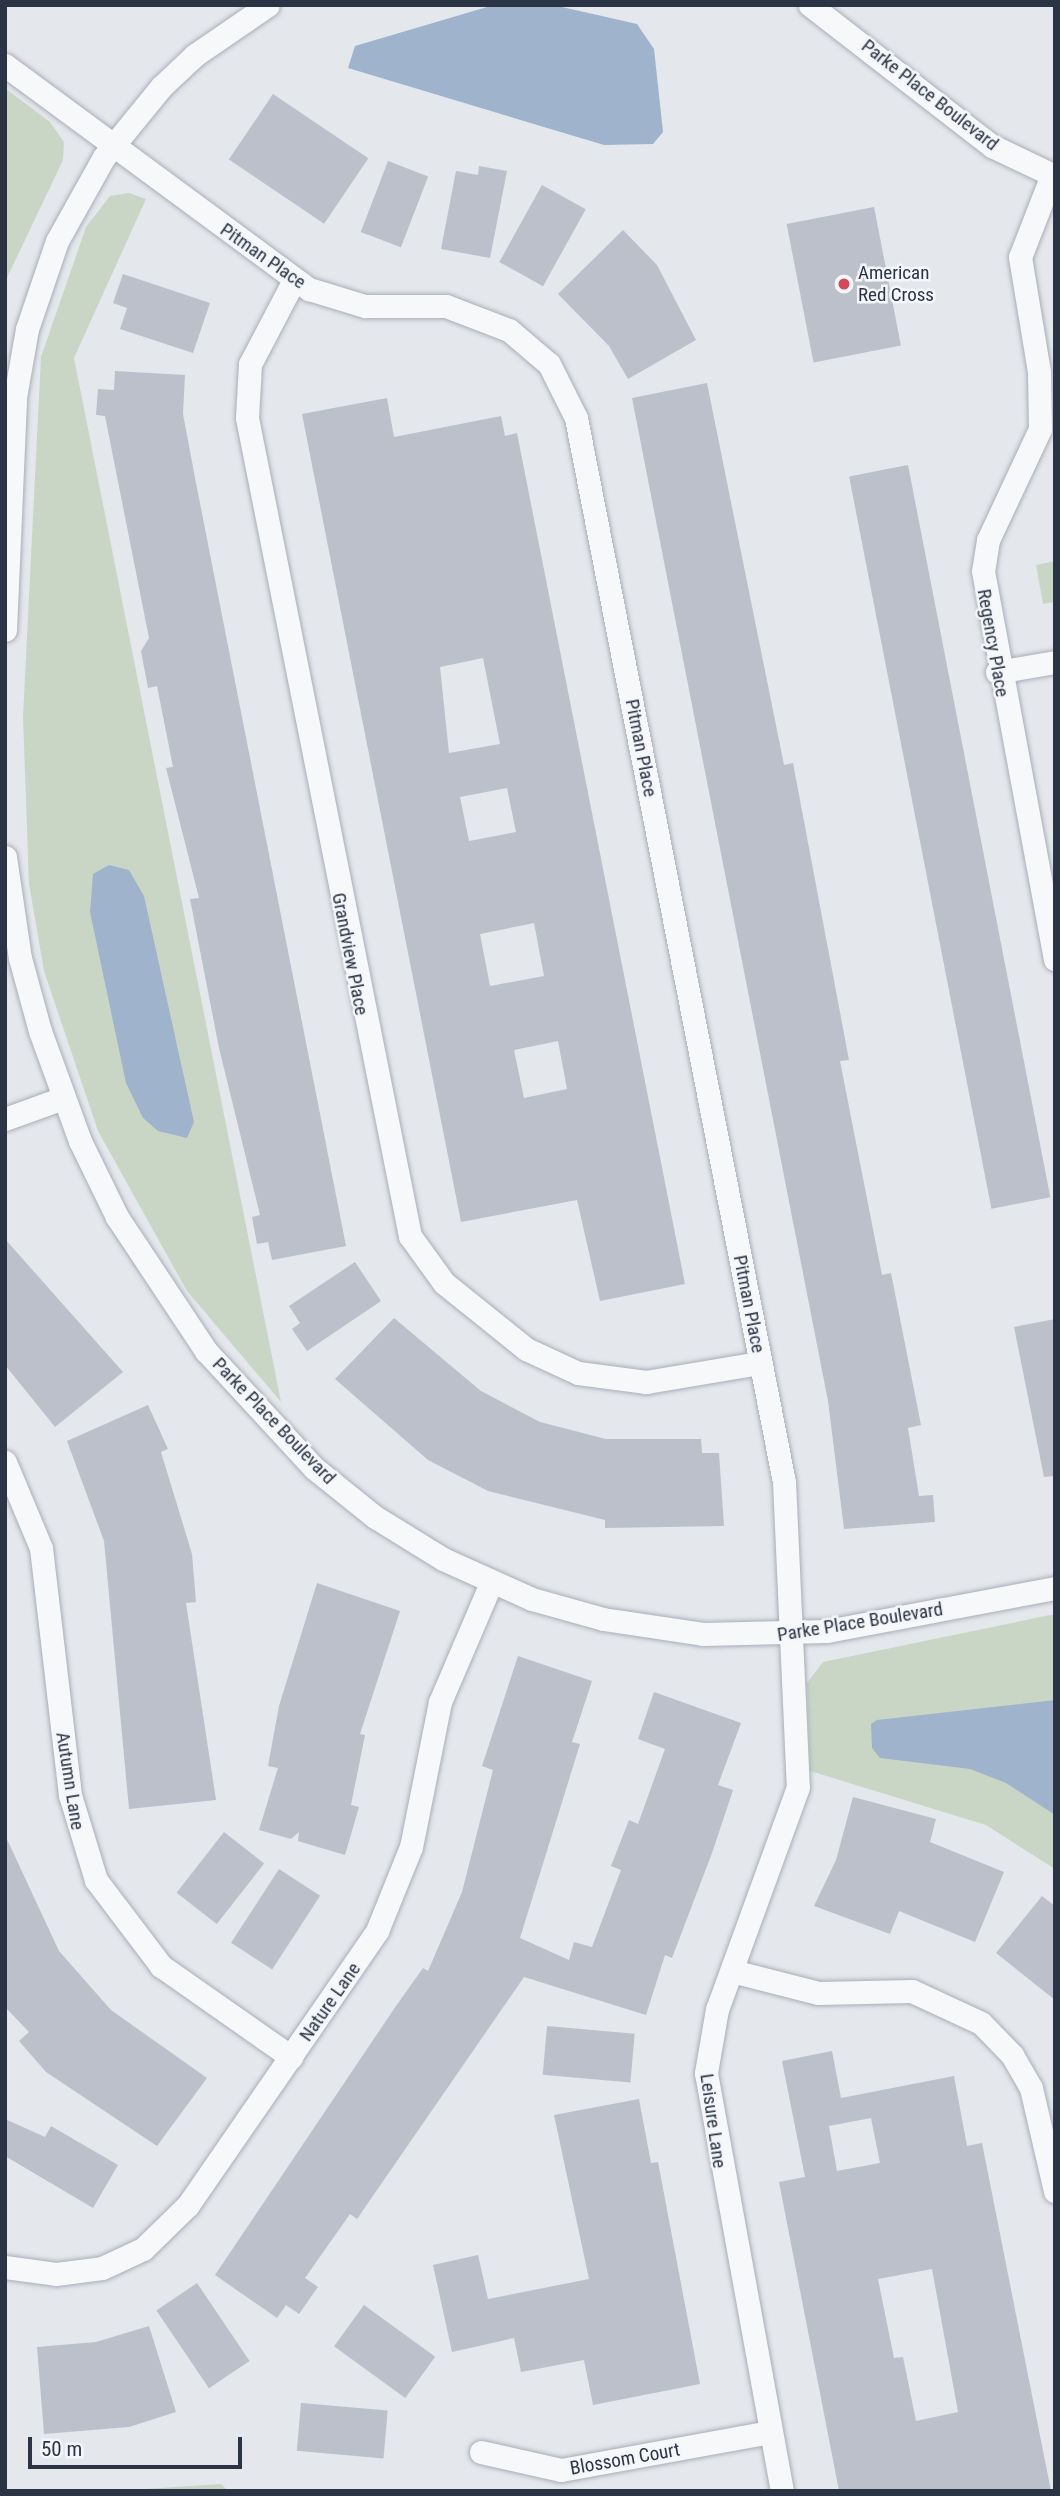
<!DOCTYPE html>
<style>
body{margin:0}
#map{position:relative;width:1060px;height:2496px;overflow:hidden;background:#e4e7ec;font-family:"Roboto Condensed",sans-serif}
div>[style]{position:absolute}
.green>*{inset:0;background:#c9d6c5}
.water>*{inset:0;background:#9fb4cc}
.building>*{inset:0;background:#bbc0ca;transform-origin:0 0}
.roads{filter:drop-shadow(0 0 2px #a9aeb7) drop-shadow(0 0 2px #a9aeb7)}
.street>*{height:23px;margin:-11.5px;padding:0 11.5px;transform-origin:11.5px;border-radius:11.5px;background:#f7f8fa}
.dots>*{width:19px;height:19px;translate:-50% -50%;box-sizing:border-box;border:4px solid #f4f6f9;border-radius:50%}
span{translate:-50% -50%;white-space:nowrap;text-align:center;line-height:1.15;-webkit-text-stroke:5px #f4f6f9;paint-order:stroke}
.street-label{font-size:19px;color:#2b3445}
.poi-label{font-size:19px;color:#2b3445}
.left{translate:0 -50%;text-align:left}
.frame{position:absolute;inset:0;border:7px solid #2b3445;pointer-events:none}
.scale{position:absolute;left:28px;top:2437px;width:214px;height:32px;box-sizing:border-box;border:4px solid #2b3445;border-top:0;padding-left:9px;font-size:21px;line-height:24px;white-space:nowrap;color:#2b3445;-webkit-text-stroke:5px #f4f6f9;paint-order:stroke}
</style>
<div id="map">
<div class="green">
<div style="clip-path:polygon(6px 89px,50px 122px,64px 142px,63px 160px,5px 282px)"></div>
<div style="clip-path:polygon(129px 193px,146px 199px,74px 358px,281px 1402px,187px 1291px,98px 1131px,44px 971px,29px 884px,23px 717px,41px 357px,86px 227px,110px 196px)"></div>
<div style="clip-path:polygon(1055px 561px,1055px 602px,1043px 604px,1036px 565px)"></div>
<div style="clip-path:polygon(1055px 1614px,1055px 1869px,986px 1825px,810px 1771px,807px 1683px,823px 1662px)"></div>
<div style="clip-path:polygon(221px 2484px,228px 2491px,115px 2491px)"></div>
</div>
<div class="water">
<div style="clip-path:polygon(487px 7px,562px 7px,637px 24px,654px 49px,663px 132px,653px 144px,604px 145px,348px 68px,355px 46px)"></div>
<div style="clip-path:polygon(109px 865px,129px 870px,144px 896px,194px 1122px,187px 1138px,158px 1131px,143px 1118px,126px 1083px,90px 912px,93px 874px)"></div>
<div style="clip-path:polygon(1055px 1700px,1055px 1815px,1006px 1783px,970px 1769px,880px 1758px,872px 1748px,871px 1724px,877px 1720px)"></div>
</div>
<div class="building">
<div style="left:273px;top:94px;width:115px;height:79px;rotate:34deg"></div>
<div style="left:388px;top:161px;width:43px;height:76px;rotate:21deg"></div>
<div style="clip-path:polygon(479px 166px,507px 171px,490px 258px,441px 249px,456px 171px,478px 175px)"></div>
<div style="left:542px;top:185px;width:50px;height:88px;rotate:29deg"></div>
<div style="left:874px;top:207px;width:141px;height:89px;rotate:79deg"></div>
<div style="clip-path:polygon(623px 230px,657px 265px,696px 340px,628px 379px,609px 346px,558px 294px)"></div>
<div style="clip-path:polygon(123px 274px,210px 303px,193px 353px,120px 329px,127px 308px,113px 303px)"></div>
<div style="clip-path:polygon(115px 371px,185px 375px,183px 414px,196px 483px,346px 1246px,272px 1260px,268px 1242px,257px 1244px,252px 1217px,260px 1215px,219px 1048px,190px 899px,199px 898px,166px 768px,173px 767px,157px 686px,148px 688px,141px 651px,149px 638px,105px 416px,96px 415px,98px 389px,114px 390px)"></div>
<div style="clip-path:polygon(707px 383px,784px 765px,793px 763px,849px 1060px,840px 1061px,882px 1275px,891px 1273px,921px 1425px,908px 1428px,919px 1496px,933px 1495px,935px 1522px,844px 1529px,828px 1401px,632px 398px)"></div>
<div style="clip-path:polygon(evenodd,387px 398px,394px 437px,501px 416px,505px 436px,517px 433px,685px 1284px,600px 1301px,577px 1200px,461px 1222px,302px 414px,387px 398px,483px 658px,500px 744px,449px 753px,440px 667px,483px 658px,387px 398px,507px 788px,516px 832px,469px 841px,460px 797px,507px 788px,387px 398px,534px 923px,544px 976px,490px 986px,480px 934px,534px 923px,387px 398px,558px 1041px,567px 1089px,524px 1098px,514px 1050px,558px 1041px)"></div>
<div style="left:908px;top:465px;width:746px;height:60px;rotate:79deg"></div>
<div style="clip-path:polygon(5px 1239px,123px 1372px,55px 1427px,5px 1365px)"></div>
<div style="clip-path:polygon(355px 1262px,381px 1301px,307px 1351px,292px 1329px,300px 1323px,289px 1306px)"></div>
<div style="clip-path:polygon(394px 1318px,481px 1391px,540px 1422px,606px 1439px,701px 1439px,702px 1453px,719px 1453px,724px 1526px,605px 1528px,605px 1520px,488px 1491px,428px 1460px,335px 1379px)"></div>
<div style="clip-path:polygon(1055px 1319px,1055px 1476px,1044px 1477px,1014px 1327px)"></div>
<div style="clip-path:polygon(148px 1405px,168px 1449px,161px 1452px,192px 1554px,196px 1602px,186px 1603px,216px 1800px,129px 1809px,104px 1541px,67px 1441px)"></div>
<div style="clip-path:polygon(317px 1583px,400px 1611px,360px 1734px,365px 1735px,351px 1805px,359px 1807px,345px 1855px,298px 1841px,299px 1832px,291px 1839px,259px 1830px,278px 1768px,268px 1766px,279px 1706px)"></div>
<div style="clip-path:polygon(518px 1656px,592px 1681px,572px 1742px,580px 1744px,520px 1938px,569px 1960px,574px 1942px,592px 1947px,621px 1870px,611px 1866px,629px 1820px,638px 1824px,665px 1749px,638px 1739px,654px 1692px,741px 1723px,718px 1785px,733px 1790px,712px 1853px,672px 1958px,665px 1955px,646px 2015px,524px 1977px,357px 2219px,350px 2214px,305px 2278px,318px 2287px,299px 2314px,286px 2305px,277px 2318px,215px 2275px,396px 2006px,423px 1968px,428px 1971px,462px 1892px,493px 1770px,482px 1766px)"></div>
<div style="clip-path:polygon(853px 1797px,936px 1819px,930px 1842px,1004px 1872px,975px 1942px,899px 1911px,890px 1934px,814px 1906px,836px 1860px)"></div>
<div style="left:224px;top:1832px;width:51px;height:77px;rotate:38deg"></div>
<div style="clip-path:polygon(5px 1835px,59px 1951px,111px 2010px,207px 2078px,157px 2146px,46px 2072px,19px 2041px,29px 2032px,5px 2007px)"></div>
<div style="left:279px;top:1869px;width:49px;height:88px;rotate:33deg"></div>
<div style="clip-path:polygon(1042px 1896px,1055px 1906px,1055px 2000px,996px 1953px)"></div>
<div style="left:547px;top:2026px;width:88px;height:49px;rotate:5deg"></div>
<div style="clip-path:polygon(evenodd,832px 2051px,841px 2098px,954px 2076px,967px 2146px,982px 2143px,1051px 2491px,839px 2491px,779px 2182px,805px 2177px,782px 2061px,832px 2051px,871px 2118px,880px 2163px,837px 2171px,829px 2126px,871px 2118px,832px 2051px,932px 2269px,958px 2412px,916px 2421px,903px 2357px,894px 2358px,878px 2279px,932px 2269px)"></div>
<div style="clip-path:polygon(639px 2099px,651px 2163px,658px 2162px,700px 2384px,593px 2405px,584px 2360px,521px 2372px,514px 2338px,452px 2352px,433px 2265px,478px 2255px,488px 2299px,589px 2279px,554px 2115px)"></div>
<div style="clip-path:polygon(5px 2119px,45px 2137px,51px 2126px,118px 2165px,93px 2208px,5px 2156px)"></div>
<div style="left:197px;top:2283px;width:94px;height:49px;rotate:56deg"></div>
<div style="left:364px;top:2305px;width:88px;height:51px;rotate:36deg"></div>
<div style="clip-path:polygon(149px 2326px,176px 2412px,129px 2427px,44px 2434px,37px 2347px,96px 2342px)"></div>
<div style="left:301px;top:2403px;width:87px;height:48px;rotate:5deg"></div>
</div>
<div class="roads">
<div class="street">
<div style="left:810px;top:5px;width:230px;rotate:37.8deg"></div>
<div style="left:992px;top:146px;width:70px;rotate:25.5deg"></div>
<div style="left:5px;top:65px;width:378px;rotate:36.4deg"></div>
<div style="left:309px;top:289px;width:59px;rotate:16.9deg"></div>
<div style="left:365px;top:306px;width:81px"></div>
<div style="left:446px;top:306px;width:67px;rotate:20.9deg"></div>
<div style="left:509px;top:330px;width:52px;rotate:40.4deg"></div>
<div style="left:549px;top:364px;width:60px;rotate:63.4deg"></div>
<div style="left:576px;top:418px;width:1084px;rotate:78.94deg"></div>
<div style="left:784px;top:1482px;width:305px;rotate:87.4deg"></div>
<div style="left:798px;top:1787px;width:236px;rotate:110deg"></div>
<div style="left:717px;top:2009px;width:65px;rotate:99.8deg"></div>
<div style="left:706px;top:2073px;width:425px;rotate:79.7deg"></div>
<div style="left:1052px;top:175px;width:88px;rotate:111.3deg"></div>
<div style="left:1020px;top:257px;width:117px;rotate:80.6deg"></div>
<div style="left:1039px;top:372px;width:57px;rotate:89deg"></div>
<div style="left:1040px;top:429px;width:123px;rotate:115.1deg"></div>
<div style="left:988px;top:540px;width:31px;rotate:99deg"></div>
<div style="left:983px;top:571px;width:395px;rotate:79.5deg"></div>
<div style="left:294px;top:280px;width:95px;rotate:117.6deg"></div>
<div style="left:250px;top:364px;width:54px;rotate:93.2deg"></div>
<div style="left:247px;top:418px;width:834px;rotate:78.73deg"></div>
<div style="left:410px;top:1236px;width:58px;rotate:54.1deg"></div>
<div style="left:444px;top:1283px;width:105px;rotate:38.8deg"></div>
<div style="left:526px;top:1349px;width:57px;rotate:24.8deg"></div>
<div style="left:578px;top:1373px;width:69px;rotate:7.5deg"></div>
<div style="left:646px;top:1382px;width:116px;rotate:-9.5deg"></div>
<div style="left:5px;top:630px;width:233px;rotate:-87.5deg"></div>
<div style="left:15px;top:397px;width:69px;rotate:-80deg"></div>
<div style="left:27px;top:329px;width:93px;rotate:-71.2deg"></div>
<div style="left:57px;top:241px;width:96px;rotate:-60.8deg"></div>
<div style="left:104px;top:157px;width:90px;rotate:-50.8deg"></div>
<div style="left:161px;top:87px;width:47px;rotate:-43.3deg"></div>
<div style="left:195px;top:55px;width:88px;rotate:-34.4deg"></div>
<div style="left:997px;top:672px;width:59px;rotate:-9.8deg"></div>
<div style="left:5px;top:857px;width:102px;rotate:81.6deg"></div>
<div style="left:20px;top:958px;width:76px;rotate:74.7deg"></div>
<div style="left:40px;top:1031px;width:117px;rotate:70deg"></div>
<div style="left:80px;top:1141px;width:85px;rotate:64deg"></div>
<div style="left:117px;top:1217px;width:161px;rotate:56.4deg"></div>
<div style="left:206px;top:1351px;width:159px;rotate:47.3deg"></div>
<div style="left:314px;top:1468px;width:78px;rotate:38.8deg"></div>
<div style="left:375px;top:1517px;width:80px;rotate:31.7deg"></div>
<div style="left:443px;top:1559px;width:98px;rotate:24.2deg"></div>
<div style="left:532px;top:1599px;width:74px;rotate:15.7deg"></div>
<div style="left:603px;top:1619px;width:101px;rotate:8.5deg"></div>
<div style="left:703px;top:1634px;width:124px;rotate:-1.4deg"></div>
<div style="left:827px;top:1631px;width:232px;rotate:-10.7deg"></div>
<div style="left:5px;top:1119px;width:62px;rotate:-19.9deg"></div>
<div style="left:5px;top:1462px;width:93px;rotate:67.3deg"></div>
<div style="left:41px;top:1548px;width:249px;rotate:83.3deg"></div>
<div style="left:70px;top:1795px;width:89px;rotate:73deg"></div>
<div style="left:96px;top:1880px;width:108px;rotate:52.9deg"></div>
<div style="left:161px;top:1966px;width:159px;rotate:35deg"></div>
<div style="left:732px;top:1971px;width:89px;rotate:14.3deg"></div>
<div style="left:818px;top:1993px;width:94px;rotate:-1.2deg"></div>
<div style="left:912px;top:1991px;width:76px;rotate:24.9deg"></div>
<div style="left:981px;top:2023px;width:45px;rotate:45.9deg"></div>
<div style="left:1012px;top:2055px;width:38px;rotate:60deg"></div>
<div style="left:1031px;top:2088px;width:106px;rotate:76.9deg"></div>
<div style="left:5px;top:2267px;width:51px;rotate:7.8deg"></div>
<div style="left:56px;top:2274px;width:46px;rotate:-7.4deg"></div>
<div style="left:102px;top:2268px;width:45px;rotate:-24.9deg"></div>
<div style="left:143px;top:2249px;width:63px;rotate:-44.4deg"></div>
<div style="left:188px;top:2205px;width:333px;rotate:-55.4deg"></div>
<div style="left:377px;top:1931px;width:91px;rotate:-68deg"></div>
<div style="left:411px;top:1847px;width:148px;rotate:-78.7deg"></div>
<div style="left:440px;top:1702px;width:129px;rotate:-66.8deg"></div>
<div style="left:481px;top:2452px;width:82px;rotate:12.7deg"></div>
<div style="left:561px;top:2470px;width:213px;rotate:-10.3deg"></div>
</div>
</div>
<div class="dots">
<div style="left:844px;top:284px;background:#d1495b"></div>
</div>
<div class="street-label">
<span style="left:930px;top:95px;rotate:38deg">Parke Place Boulevard</span>
<span style="left:263px;top:256px;rotate:35deg">Pitman Place</span>
<span style="left:993px;top:643px;rotate:80deg">Regency Place</span>
<span style="left:641px;top:748px;rotate:79deg">Pitman Place</span>
<span style="left:350px;top:954px;rotate:79deg">Grandview Place</span>
<span style="left:749px;top:1304px;rotate:79deg">Pitman Place</span>
<span style="left:274px;top:1421px;rotate:46deg">Parke Place Boulevard</span>
<span style="left:860px;top:1622px;rotate:-9deg">Parke Place Boulevard</span>
<span style="left:70px;top:1781px;rotate:81deg">Autumn Lane</span>
<span style="left:330px;top:2002px;rotate:-55deg">Nature Lane</span>
<span style="left:713px;top:2121px;rotate:82deg">Leisure Lane</span>
<span style="left:625px;top:2459px;rotate:-10deg">Blossom Court</span>
</div>
<div class="poi-label">
<span class="left" style="left:858px;top:284px">American<br>Red Cross</span>
</div>
<div class="frame"></div>
<div class="scale">50 m</div>
</div>
